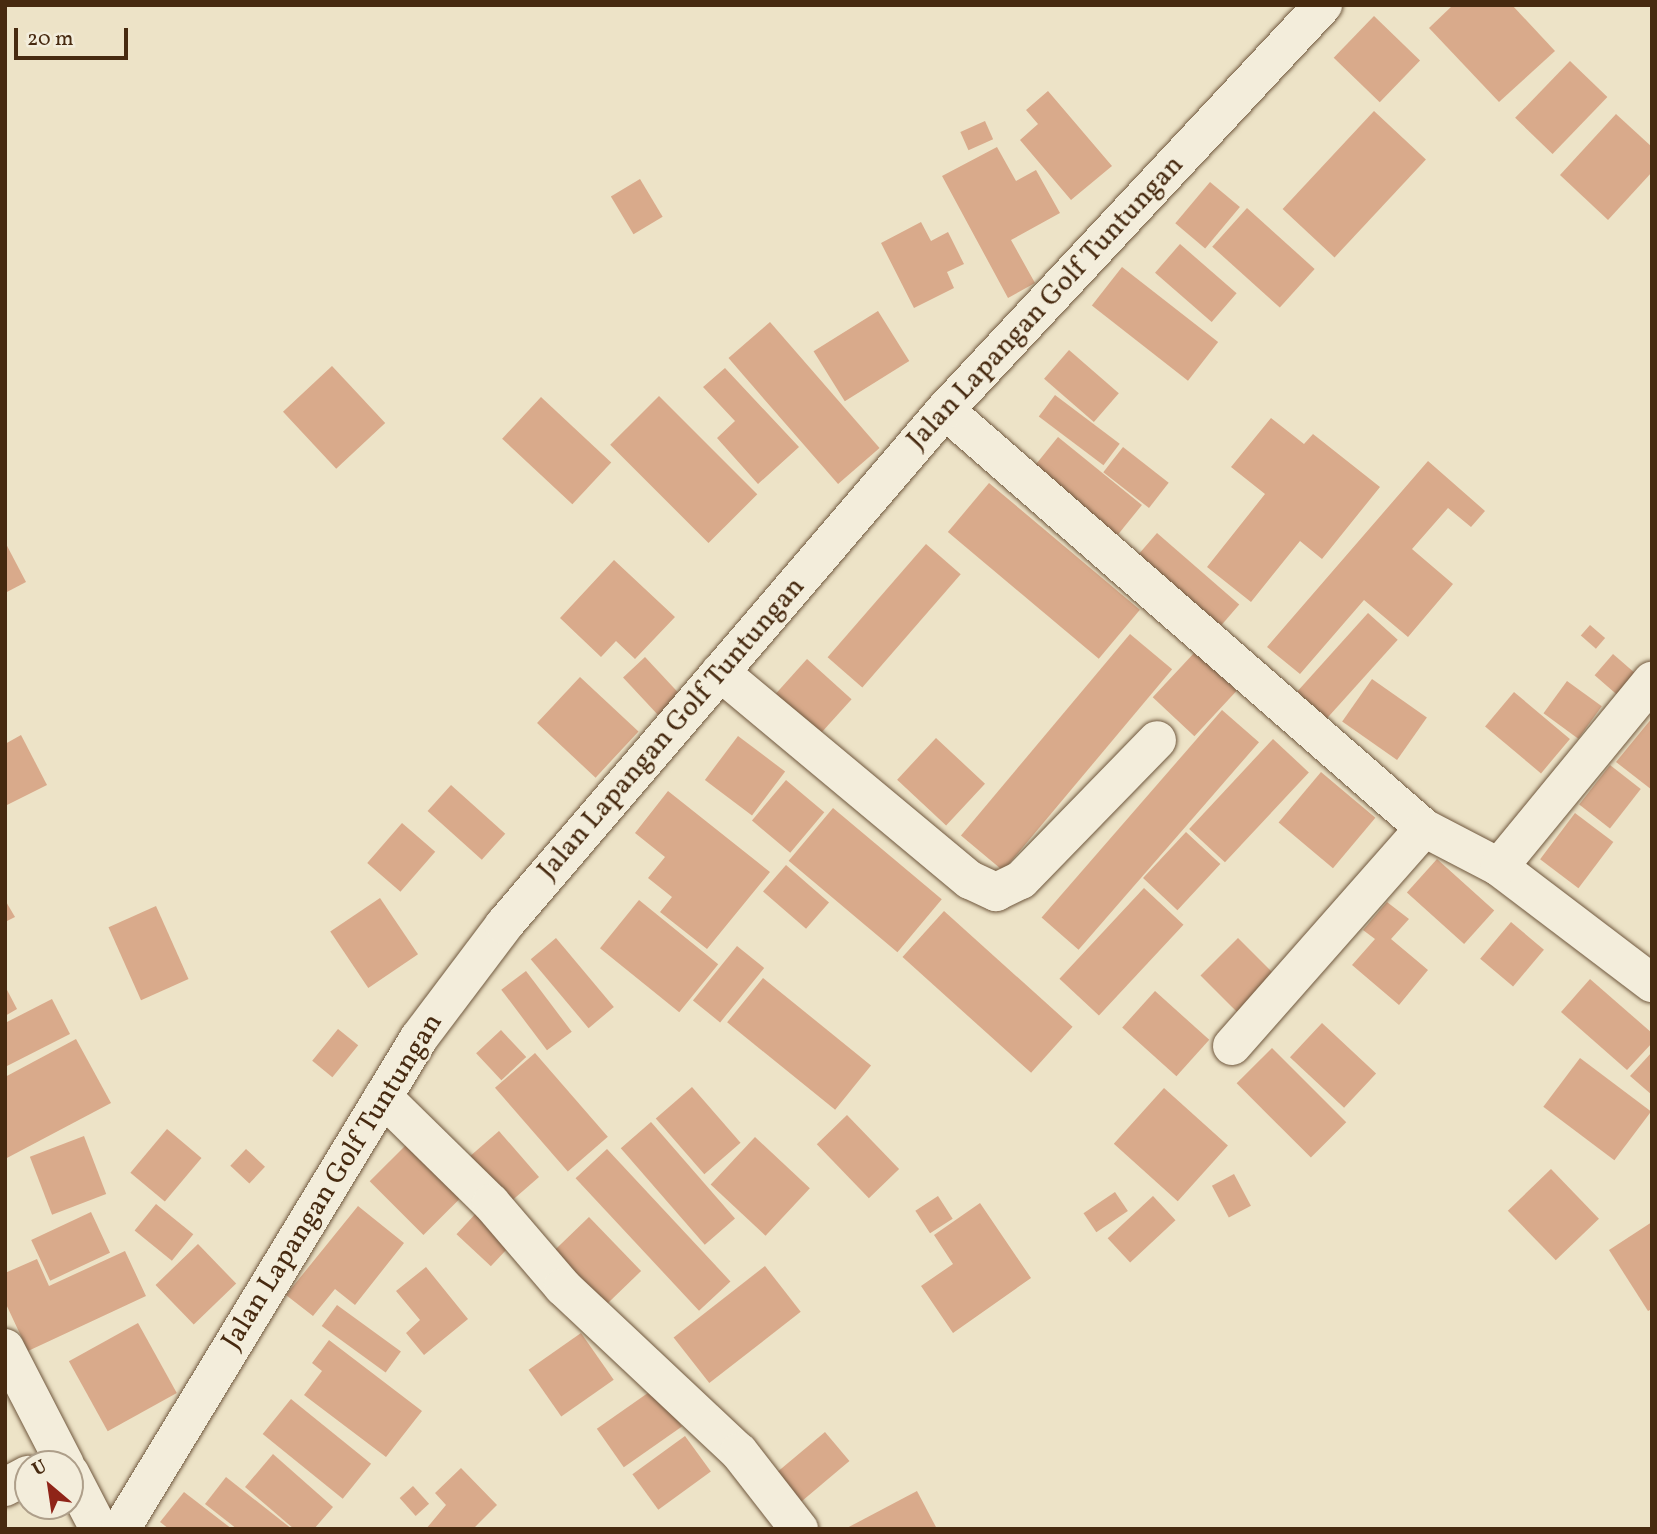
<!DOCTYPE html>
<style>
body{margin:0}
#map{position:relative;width:1657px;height:1534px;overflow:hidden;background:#ede3c7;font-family:Vollkorn,serif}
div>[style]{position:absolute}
.building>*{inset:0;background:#d9aa8b;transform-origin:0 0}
.roads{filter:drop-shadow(0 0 2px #70583e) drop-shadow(0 0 2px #70583e)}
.minor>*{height:38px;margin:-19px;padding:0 19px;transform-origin:19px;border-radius:19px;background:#f3eddb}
span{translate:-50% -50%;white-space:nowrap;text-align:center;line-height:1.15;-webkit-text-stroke:5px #f3eddb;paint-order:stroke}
.street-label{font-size:28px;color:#472a10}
.frame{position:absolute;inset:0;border:7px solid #472a10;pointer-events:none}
.north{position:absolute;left:14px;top:1450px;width:70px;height:70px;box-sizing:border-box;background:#f3eddb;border:2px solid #ae9f8a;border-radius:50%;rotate:331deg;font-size:19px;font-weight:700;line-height:28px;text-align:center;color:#472a10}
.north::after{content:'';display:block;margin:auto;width:24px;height:32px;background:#8f2418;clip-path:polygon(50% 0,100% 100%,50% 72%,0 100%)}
.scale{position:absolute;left:14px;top:28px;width:114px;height:32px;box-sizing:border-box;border:4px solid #472a10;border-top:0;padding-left:9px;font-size:21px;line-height:24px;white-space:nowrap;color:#472a10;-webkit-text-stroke:5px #f3eddb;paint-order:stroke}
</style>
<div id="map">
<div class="building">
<div style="clip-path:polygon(1453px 5px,1512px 5px,1555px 51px,1499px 102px,1429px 28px)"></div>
<div style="left:1374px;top:16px;width:64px;height:58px;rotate:44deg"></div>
<div style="left:1570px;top:61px;width:52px;height:79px;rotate:44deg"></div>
<div style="clip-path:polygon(1048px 91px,1112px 166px,1071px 200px,1020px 140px,1038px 124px,1026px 110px)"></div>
<div style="left:1374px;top:111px;width:71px;height:134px;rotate:43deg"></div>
<div style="clip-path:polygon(1616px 114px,1652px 147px,1652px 172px,1608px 220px,1560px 175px)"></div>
<div style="left:985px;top:121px;width:20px;height:27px;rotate:66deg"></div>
<div style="clip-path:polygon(997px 147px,1016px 181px,1036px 170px,1060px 213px,1011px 240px,1035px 283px,1008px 298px,942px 176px)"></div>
<div style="left:640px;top:179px;width:44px;height:34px;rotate:59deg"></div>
<div style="left:1210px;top:182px;width:39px;height:54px;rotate:40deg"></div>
<div style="left:1247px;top:208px;width:91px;height:52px;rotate:42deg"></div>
<div style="clip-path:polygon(921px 222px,931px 241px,948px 232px,964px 264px,947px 272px,954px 288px,914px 308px,881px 243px)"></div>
<div style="left:1180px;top:244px;width:75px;height:38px;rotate:41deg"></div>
<div style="left:1122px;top:267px;width:122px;height:49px;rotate:38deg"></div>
<div style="left:878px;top:311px;width:59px;height:76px;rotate:58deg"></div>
<div style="left:770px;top:322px;width:167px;height:55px;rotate:49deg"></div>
<div style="left:1069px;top:350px;width:66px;height:38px;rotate:41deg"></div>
<div style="left:332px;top:366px;width:78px;height:67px;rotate:47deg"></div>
<div style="clip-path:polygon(725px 368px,799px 447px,758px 484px,717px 438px,735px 421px,703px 387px)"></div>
<div style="left:1055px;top:395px;width:81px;height:27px;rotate:37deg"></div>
<div style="left:659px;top:396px;width:139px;height:69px;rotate:45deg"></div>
<div style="left:541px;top:397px;width:96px;height:57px;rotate:43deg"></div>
<div style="clip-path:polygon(1271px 418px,1304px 444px,1313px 434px,1380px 487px,1322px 559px,1300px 541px,1251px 602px,1207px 567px,1265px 494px,1231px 467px)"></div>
<div style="left:1058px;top:437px;width:108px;height:47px;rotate:39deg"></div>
<div style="left:1123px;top:447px;width:58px;height:32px;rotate:38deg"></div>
<div style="clip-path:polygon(1428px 461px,1485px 511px,1471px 527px,1448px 508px,1412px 549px,1453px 584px,1408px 637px,1364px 600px,1300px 674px,1267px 647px)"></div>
<div style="left:989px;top:483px;width:197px;height:64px;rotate:40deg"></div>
<div style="left:1157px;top:533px;width:109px;height:28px;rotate:41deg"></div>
<div style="clip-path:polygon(5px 542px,26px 582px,5px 593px)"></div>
<div style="left:926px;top:544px;width:46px;height:150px;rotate:41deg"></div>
<div style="clip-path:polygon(614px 560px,675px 617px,635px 659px,616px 641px,601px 657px,560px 618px)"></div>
<div style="left:1368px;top:613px;width:40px;height:106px;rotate:42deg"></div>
<div style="left:1590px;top:625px;width:20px;height:14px;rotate:41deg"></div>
<div style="left:1130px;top:634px;width:55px;height:263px;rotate:40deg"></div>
<div style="left:1195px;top:652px;width:57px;height:62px;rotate:43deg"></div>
<div style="left:1613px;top:654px;width:29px;height:28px;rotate:41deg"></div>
<div style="left:645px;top:657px;width:52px;height:30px;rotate:47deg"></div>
<div style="left:807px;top:659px;width:60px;height:47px;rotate:42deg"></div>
<div style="left:580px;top:677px;width:80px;height:63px;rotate:43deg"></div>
<div style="left:1372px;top:679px;width:67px;height:52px;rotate:35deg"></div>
<div style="left:1567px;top:681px;width:43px;height:40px;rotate:36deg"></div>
<div style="left:1514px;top:692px;width:73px;height:45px;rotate:40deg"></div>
<div style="left:1222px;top:710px;width:49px;height:275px;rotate:41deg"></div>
<div style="clip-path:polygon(1652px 718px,1652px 790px,1616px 762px)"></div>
<div style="clip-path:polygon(21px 735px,47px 785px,5px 806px,5px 744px)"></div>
<div style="left:738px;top:736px;width:59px;height:55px;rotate:37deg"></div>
<div style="left:936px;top:738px;width:67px;height:57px;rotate:43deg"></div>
<div style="left:1273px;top:739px;width:49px;height:123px;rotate:43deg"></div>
<div style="left:1610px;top:765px;width:39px;height:50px;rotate:38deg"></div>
<div style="left:1321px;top:772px;width:71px;height:66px;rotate:40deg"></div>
<div style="left:786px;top:780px;width:50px;height:53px;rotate:40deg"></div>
<div style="left:451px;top:785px;width:73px;height:35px;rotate:42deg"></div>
<div style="clip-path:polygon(668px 791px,770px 872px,707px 949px,660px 912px,672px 897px,648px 878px,665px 857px,635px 833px)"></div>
<div style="left:833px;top:808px;width:142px;height:69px;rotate:40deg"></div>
<div style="left:1575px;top:813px;width:48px;height:58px;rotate:37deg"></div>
<div style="left:402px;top:823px;width:44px;height:53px;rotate:41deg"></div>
<div style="left:1186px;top:832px;width:47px;height:63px;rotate:43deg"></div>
<div style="left:1437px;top:859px;width:77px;height:45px;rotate:42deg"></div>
<div style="left:786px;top:865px;width:57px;height:35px;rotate:41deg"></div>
<div style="left:1144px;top:888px;width:54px;height:124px;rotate:43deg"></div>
<div style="left:380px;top:898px;width:68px;height:60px;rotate:56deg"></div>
<div style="clip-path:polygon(5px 900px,15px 917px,5px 922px)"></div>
<div style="left:639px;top:900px;width:102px;height:62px;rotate:39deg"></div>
<div style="clip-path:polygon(1387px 902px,1409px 919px,1391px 939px,1428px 970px,1399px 1005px,1352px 965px,1375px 939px,1363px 930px)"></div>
<div style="left:156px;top:906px;width:80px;height:52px;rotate:66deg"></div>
<div style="left:944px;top:911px;width:173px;height:62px;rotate:42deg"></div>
<div style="left:1511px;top:922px;width:43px;height:48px;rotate:40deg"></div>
<div style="left:556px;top:938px;width:90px;height:33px;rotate:50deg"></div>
<div style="left:1238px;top:938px;width:62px;height:53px;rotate:45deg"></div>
<div style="left:737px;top:946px;width:35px;height:70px;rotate:39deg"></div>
<div style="left:526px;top:971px;width:76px;height:31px;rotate:53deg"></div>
<div style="left:763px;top:978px;width:139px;height:57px;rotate:39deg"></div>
<div style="clip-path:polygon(1590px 979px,1652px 1033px,1652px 1043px,1627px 1070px,1561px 1012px)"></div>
<div style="clip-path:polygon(5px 986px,17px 1009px,5px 1016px)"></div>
<div style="left:1155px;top:991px;width:73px;height:49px;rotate:42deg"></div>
<div style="clip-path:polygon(52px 999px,70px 1034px,5px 1067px,5px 1023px)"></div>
<div style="left:1322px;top:1023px;width:74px;height:47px;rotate:43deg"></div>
<div style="left:338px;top:1029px;width:26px;height:41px;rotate:39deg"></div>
<div style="left:501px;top:1030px;width:37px;height:34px;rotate:47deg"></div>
<div style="clip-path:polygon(76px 1039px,111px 1103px,5px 1159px,5px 1077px)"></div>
<div style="left:1272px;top:1048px;width:105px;height:50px;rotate:45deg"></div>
<div style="clip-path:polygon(1652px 1052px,1652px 1095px,1630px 1076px)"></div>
<div style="left:535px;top:1053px;width:111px;height:53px;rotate:49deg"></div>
<div style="left:1580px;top:1058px;width:89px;height:61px;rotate:37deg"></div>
<div style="left:692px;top:1087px;width:74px;height:48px;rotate:49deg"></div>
<div style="left:1164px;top:1088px;width:86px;height:75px;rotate:42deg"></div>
<div style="left:847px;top:1115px;width:75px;height:42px;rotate:46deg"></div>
<div style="left:651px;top:1122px;width:128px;height:40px;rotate:49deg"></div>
<div style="left:167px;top:1129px;width:45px;height:57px;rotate:40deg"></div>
<div style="left:499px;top:1131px;width:61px;height:40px;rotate:49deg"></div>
<div style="left:84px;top:1136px;width:62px;height:58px;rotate:69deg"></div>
<div style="left:755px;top:1137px;width:75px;height:65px;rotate:43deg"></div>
<div style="left:410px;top:1141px;width:76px;height:57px;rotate:45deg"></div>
<div style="left:246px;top:1149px;width:26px;height:23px;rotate:43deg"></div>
<div style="left:607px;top:1149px;width:181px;height:43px;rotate:47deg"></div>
<div style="left:1551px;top:1169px;width:69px;height:60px;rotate:46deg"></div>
<div style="left:1234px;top:1174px;width:36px;height:25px;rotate:62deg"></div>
<div style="left:1115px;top:1192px;width:23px;height:38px;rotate:56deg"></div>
<div style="left:938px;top:1196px;width:27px;height:27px;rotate:57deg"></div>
<div style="left:1153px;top:1196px;width:33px;height:62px;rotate:47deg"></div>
<div style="clip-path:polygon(980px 1203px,1031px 1278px,953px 1333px,921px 1286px,953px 1264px,934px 1235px)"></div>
<div style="left:156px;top:1204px;width:48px;height:34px;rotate:39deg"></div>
<div style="clip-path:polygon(358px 1206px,404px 1243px,355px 1305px,335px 1289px,313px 1316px,286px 1295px)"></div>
<div style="left:479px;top:1210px;width:47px;height:33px;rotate:43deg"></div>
<div style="left:91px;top:1212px;width:45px;height:66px;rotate:65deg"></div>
<div style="left:589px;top:1217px;width:75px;height:54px;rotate:46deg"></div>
<div style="clip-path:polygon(1652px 1222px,1652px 1309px,1648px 1311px,1609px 1250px)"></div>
<div style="left:198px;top:1244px;width:55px;height:59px;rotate:46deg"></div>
<div style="clip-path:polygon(125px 1251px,146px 1296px,28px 1351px,5px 1302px,5px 1273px,37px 1259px,49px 1286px)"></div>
<div style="left:765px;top:1266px;width:58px;height:116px;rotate:52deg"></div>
<div style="clip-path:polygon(426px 1267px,468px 1319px,424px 1355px,406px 1333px,420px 1320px,396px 1291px)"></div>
<div style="left:337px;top:1305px;width:79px;height:26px;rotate:36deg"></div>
<div style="left:138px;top:1323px;width:80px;height:79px;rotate:61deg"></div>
<div style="left:581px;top:1333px;width:57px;height:64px;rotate:55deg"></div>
<div style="clip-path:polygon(329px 1340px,422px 1411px,386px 1457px,304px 1395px,322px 1371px,312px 1363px)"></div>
<div style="left:655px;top:1388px;width:47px;height:71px;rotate:55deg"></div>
<div style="left:291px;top:1399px;width:103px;height:45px;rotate:39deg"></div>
<div style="left:825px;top:1432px;width:38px;height:65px;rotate:50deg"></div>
<div style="left:685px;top:1436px;width:44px;height:65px;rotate:54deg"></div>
<div style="clip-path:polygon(273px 1454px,333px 1507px,314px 1529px,294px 1529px,245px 1487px)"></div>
<div style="clip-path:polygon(461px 1468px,497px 1505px,473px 1529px,426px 1529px,446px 1505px,435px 1493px)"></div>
<div style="clip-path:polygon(226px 1477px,292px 1529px,237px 1529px,205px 1504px)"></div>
<div style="left:413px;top:1486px;width:24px;height:18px;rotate:48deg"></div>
<div style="clip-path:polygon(917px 1491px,937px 1529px,845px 1529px)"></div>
<div style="clip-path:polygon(184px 1492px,232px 1529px,169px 1529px,160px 1522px)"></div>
</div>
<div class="roads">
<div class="minor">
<div style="left:945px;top:410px;width:636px;rotate:41.11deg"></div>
<div style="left:1424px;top:828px;width:85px;rotate:27.5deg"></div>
<div style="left:1499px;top:867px;width:192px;rotate:37.2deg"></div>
<div style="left:720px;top:672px;width:325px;rotate:39.8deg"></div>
<div style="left:970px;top:880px;width:29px;rotate:25deg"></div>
<div style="left:996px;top:892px;width:28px;rotate:-26deg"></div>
<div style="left:1021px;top:880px;width:195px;rotate:-45.8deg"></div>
<div style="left:1499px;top:867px;width:241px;rotate:-50.6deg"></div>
<div style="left:1232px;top:1046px;width:290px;rotate:-48.6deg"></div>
<div style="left:383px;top:1097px;width:151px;rotate:44.5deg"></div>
<div style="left:491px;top:1203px;width:111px;rotate:49.4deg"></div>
<div style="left:563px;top:1287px;width:241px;rotate:43.2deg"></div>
<div style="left:739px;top:1452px;width:98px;rotate:52.1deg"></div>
<div style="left:5px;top:1348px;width:131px;rotate:62.7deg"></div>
<div style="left:70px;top:1473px;width:63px;rotate:62.6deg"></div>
<div style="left:5px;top:1487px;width:26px;rotate:-28deg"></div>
<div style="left:121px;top:1529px;width:574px;rotate:-58.75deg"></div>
<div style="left:419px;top:1038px;width:141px;rotate:-53deg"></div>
<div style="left:504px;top:925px;width:678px;rotate:-49.43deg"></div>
<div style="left:945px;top:410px;width:554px;rotate:-46.97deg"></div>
</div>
</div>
<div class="street-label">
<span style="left:1046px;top:303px;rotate:-47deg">Jalan Lapangan Golf Tuntungan</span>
<span style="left:672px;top:729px;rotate:-49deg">Jalan Lapangan Golf Tuntungan</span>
<span style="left:333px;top:1182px;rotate:-58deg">Jalan Lapangan Golf Tuntungan</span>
</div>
<div class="frame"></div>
<div class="north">U</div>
<div class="scale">20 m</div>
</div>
